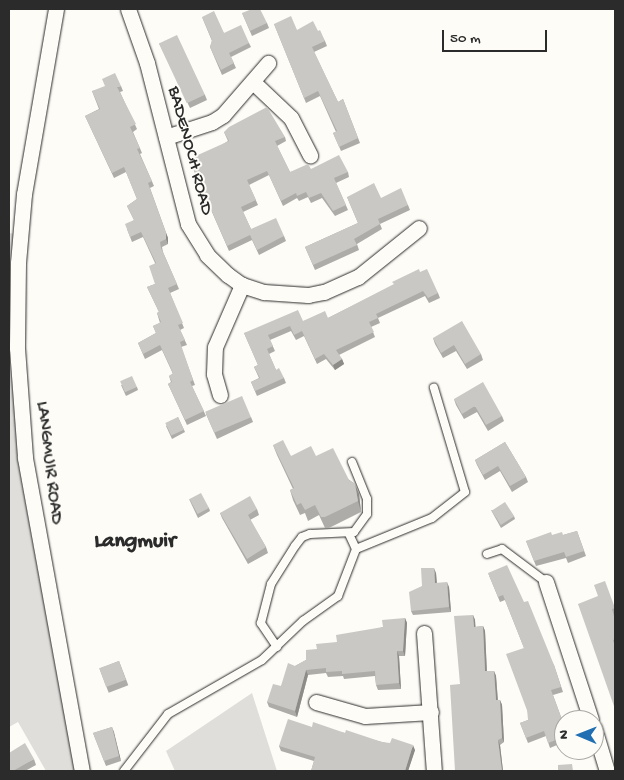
<!DOCTYPE html>
<style>
body{margin:0}
#map{position:relative;width:624px;height:780px;overflow:hidden;background:#fdfcf7;font-family:"Gochi Hand",sans-serif}
div>[style]{position:absolute}
.green>*{inset:0;background:#dfdeda}
.roads{filter:drop-shadow(0 0 1px #2b2b2b) drop-shadow(0 0 1px #2b2b2b)}
.lane>*{height:8px;margin:-4px;padding:0 4px;transform-origin:4px;border-radius:4px;background:#fdfcf7}
.street>*{height:15px;margin:-7.5px;padding:0 7.5px;transform-origin:7.5px;border-radius:7.5px;background:#fdfcf7}
.wall>*{inset:0;background:#adaca9;transform-origin:0 0}
.shaded-wall>*{inset:0;background:#8d8c89}
.building>*{inset:0;background:#c9c8c4;transform-origin:0 0}
span{translate:-50% -50%;white-space:nowrap;text-align:center;line-height:1.15;-webkit-text-stroke:4px #fdfcf7;paint-order:stroke}
.street-label{font-size:18px;color:#2b2b2b}
.district-label{font-size:22px;color:#2b2b2b;font-weight:700}
.frame{position:absolute;inset:0;border:10px solid #2b2b2b;pointer-events:none}
.north{position:absolute;left:554px;top:710px;width:50px;height:50px;box-sizing:border-box;background:#fdfcf7;border:1px solid #a9a8a5;border-radius:50%;rotate:271deg;font-size:14px;font-weight:700;line-height:20px;text-align:center;color:#2b2b2b}
.north::after{content:'';display:block;margin:auto;width:18px;height:22px;background:#1f6fb2;clip-path:polygon(50% 0,100% 100%,50% 72%,0 100%)}
.scale{position:absolute;left:442px;top:30px;width:105px;height:22px;box-sizing:border-box;border:2px solid #2b2b2b;border-top:0;padding-left:6px;font-size:15px;line-height:18px;white-space:nowrap;color:#2b2b2b;-webkit-text-stroke:4px #fdfcf7;paint-order:stroke}
</style>
<div id="map">
<div class="green">
<div style="clip-path:polygon(9px 233px,20px 235px,21px 420px,82px 771px,46px 771px,18px 722px,9px 727px)"></div>
<div style="clip-path:polygon(252px 693px,277px 771px,175px 771px,166px 751px)"></div>
</div>
<div class="roads">
<div class="lane">
<div style="left:356px;top:549px;width:82px;rotate:-22.2deg"></div>
<div style="left:432px;top:518px;width:42px;rotate:-38.2deg"></div>
<div style="left:465px;top:492px;width:109px;rotate:-106.6deg"></div>
<div style="left:487px;top:554px;width:16px;rotate:-18deg"></div>
<div style="left:502px;top:549px;width:55px;rotate:36.9deg"></div>
<div style="left:277px;top:647px;width:29px;rotate:-124deg"></div>
<div style="left:261px;top:623px;width:40px;rotate:-75.6deg"></div>
<div style="left:271px;top:584px;width:45px;rotate:-57.7deg"></div>
<div style="left:295px;top:546px;width:11px;rotate:-52deg"></div>
<div style="left:302px;top:537px;width:9px;rotate:-21deg"></div>
<div style="left:310px;top:534px;width:44px;rotate:-2.6deg"></div>
<div style="left:354px;top:532px;width:22px;rotate:-54deg"></div>
<div style="left:367px;top:514px;width:15px;rotate:-90deg"></div>
<div style="left:367px;top:499px;width:40px;rotate:-112deg"></div>
<div style="left:124px;top:771px;width:72px;rotate:-52.3deg"></div>
<div style="left:168px;top:714px;width:108px;rotate:-29.9deg"></div>
<div style="left:262px;top:660px;width:57px;rotate:-43.6deg"></div>
<div style="left:303px;top:621px;width:43px;rotate:-35.5deg"></div>
<div style="left:338px;top:596px;width:50px;rotate:-69deg"></div>
<div style="left:356px;top:549px;width:17px;rotate:-115deg"></div>
</div>
<div class="street">
<div style="left:56px;top:9px;width:188px;rotate:99.8deg"></div>
<div style="left:24px;top:194px;width:69px;rotate:95deg"></div>
<div style="left:18px;top:263px;width:85px;rotate:90.7deg"></div>
<div style="left:17px;top:348px;width:110px;rotate:85.8deg"></div>
<div style="left:25px;top:458px;width:318px;rotate:79.7deg"></div>
<div style="left:128px;top:9px;width:57px;rotate:70.6deg"></div>
<div style="left:147px;top:63px;width:166px;rotate:75.7deg"></div>
<div style="left:188px;top:224px;width:36px;rotate:58deg"></div>
<div style="left:207px;top:255px;width:29px;rotate:44deg"></div>
<div style="left:228px;top:275px;width:17px;rotate:36deg"></div>
<div style="left:242px;top:285px;width:23px;rotate:18deg"></div>
<div style="left:264px;top:292px;width:44px;rotate:3.9deg"></div>
<div style="left:308px;top:295px;width:16px;rotate:-11deg"></div>
<div style="left:324px;top:292px;width:37px;rotate:-24deg"></div>
<div style="left:358px;top:277px;width:78px;rotate:-38.8deg"></div>
<div style="left:253px;top:82px;width:52px;rotate:43.5deg"></div>
<div style="left:291px;top:118px;width:42px;rotate:62.8deg"></div>
<div style="left:166px;top:137px;width:48px;rotate:-18.1deg"></div>
<div style="left:212px;top:122px;width:13px;rotate:-32deg"></div>
<div style="left:223px;top:115px;width:69px;rotate:-49.1deg"></div>
<div style="left:220px;top:395px;width:22px;rotate:-106deg"></div>
<div style="left:214px;top:374px;width:27px;rotate:-88deg"></div>
<div style="left:215px;top:347px;width:68px;rotate:-66.5deg"></div>
<div style="left:546px;top:582px;width:145px;rotate:71.9deg"></div>
<div style="left:424px;top:633px;width:138px;rotate:85.9deg"></div>
<div style="left:316px;top:702px;width:51px;rotate:15.9deg"></div>
<div style="left:365px;top:716px;width:66px;rotate:-3.5deg"></div>
<div style="left:594px;top:728px;width:45px;rotate:73.2deg"></div>
</div>
</div>
<div class="wall">
<div style="clip-path:polygon(242px 13px,267px 23px,269px 28px,252px 36px)"></div>
<div style="clip-path:polygon(202px 17px,224px 33px,249px 43px,251px 47px,231px 57px,236px 68px,222px 75px,210px 47px,212px 41px)"></div>
<div style="clip-path:polygon(274px 24px,297px 30px,318px 31px,325px 41px,327px 46px,314px 52px,338px 102px,343px 99px,360px 143px,341px 151px,333px 133px,336px 132px,320px 96px,306px 103px)"></div>
<div style="clip-path:polygon(159px 43px,205px 95px,207px 100px,190px 108px)"></div>
<div style="clip-path:polygon(121px 86px,123px 91px,120px 92px,137px 129px,133px 132px,142px 153px,140px 154px,154px 186px,150px 188px,168px 238px,168px 244px,162px 247px,163px 252px,179px 289px,170px 293px,184px 328px,180px 330px,187px 345px,181px 347px,195px 385px,192px 386px,206px 416px,187px 425px,168px 384px,171px 382px,169px 376px,173px 374px,162px 350px,145px 359px,138px 343px,156px 333px,153px 326px,160px 323px,157px 313px,159px 312px,147px 287px,155px 284px,155px 263px,143px 237px,132px 242px,127px 229px,134px 220px,127px 206px,137px 199px,126px 172px,114px 178px,85px 116px,99px 109px,92px 91px)"></div>
<div style="clip-path:polygon(224px 132px,285px 137px,286px 141px,277px 146px,290px 172px,311px 169px,348px 172px,349px 177px,336px 183px,348px 210px,335px 216px,322px 198px,311px 203px,308px 197px,299px 201px,297px 198px,283px 206px,269px 175px,249px 185px,258px 205px,243px 212px,251px 229px,284px 236px,286px 241px,259px 255px,252px 240px,229px 251px,191px 164px,228px 141px)"></div>
<div style="clip-path:polygon(347px 197px,381px 198px,408px 205px,410px 210px,380px 224px,382px 229px,357px 244px,359px 250px,315px 270px,305px 247px,358px 223px)"></div>
<div style="clip-path:polygon(420px 272px,438px 293px,440px 298px,429px 303px,425px 296px,378px 318px,380px 323px,371px 327px,375px 337px,339px 355px,342px 359px,344px 364px,335px 370px,326px 359px,317px 364px,304px 336px,296px 340px,291px 331px,270px 340px,275px 351px,269px 354px,276px 370px,284px 378px,286px 383px,257px 396px,251px 382px,259px 378px,254px 367px,258px 365px,244px 333px,303px 321px,328px 318px)"></div>
<div style="clip-path:polygon(433px 338px,481px 354px,483px 360px,467px 369px,456px 351px,443px 358px,435px 344px)"></div>
<div style="clip-path:polygon(121px 385px,137px 387px,138px 390px,126px 396px)"></div>
<div style="clip-path:polygon(454px 399px,502px 416px,504px 421px,488px 431px,477px 412px,464px 419px,456px 405px)"></div>
<div style="clip-path:polygon(206px 414px,251px 417px,253px 422px,217px 439px)"></div>
<div style="clip-path:polygon(178px 417px,185px 432px,172px 439px,166px 426px)"></div>
<div style="clip-path:polygon(505px 442px,526px 477px,528px 482px,512px 492px,500px 471px,485px 480px,477px 465px,475px 460px)"></div>
<div style="clip-path:polygon(273px 445px,291px 456px,316px 456px,355px 484px,359px 494px,361px 512px,329px 528px,325px 528px,319px 515px,308px 521px,305px 513px,300px 515px,293px 500px,290px 490px,293px 489px,277px 455px)"></div>
<div style="clip-path:polygon(189px 499px,209px 508px,210px 511px,198px 518px)"></div>
<div style="clip-path:polygon(257px 509px,259px 515px,250px 520px,266px 547px,268px 553px,248px 564px,222px 518px,220px 513px)"></div>
<div style="clip-path:polygon(491px 510px,514px 516px,515px 519px,501px 528px)"></div>
<div style="clip-path:polygon(577px 531px,586px 556px,568px 563px,566px 558px,536px 566px,526px 541px,552px 535px,563px 535px)"></div>
<div style="clip-path:polygon(436px 573px,437px 583px,449px 587px,451px 612px,413px 615px,411px 611px,422px 586px)"></div>
<div style="clip-path:polygon(488px 573px,554px 665px,563px 692px,553px 695px,564px 725px,564px 742px,550px 748px,546px 736px,528px 743px,520px 723px,528px 720px,524px 648px,505px 600px,500px 602px)"></div>
<div style="clip-path:polygon(578px 604px,615px 608px,615px 613px,614px 614px,615px 618px,615px 645px)"></div>
<div style="clip-path:polygon(473px 615px,475px 620px,475px 627px,483px 626px,485px 631px,487px 671px,494px 671px,496px 676px,498px 700px,500px 700px,502px 705px,504px 742px,500px 745px,503px 771px,455px 771px,460px 684px)"></div>
<div style="clip-path:polygon(405px 618px,407px 623px,405px 656px,399px 656px,401px 689px,378px 690px,376px 685px,375px 676px,344px 679px,343px 676px,328px 677px,326px 673px,308px 675px,297px 717px,269px 707px,267px 702px,281px 686px,295px 666px,306px 660px,317px 649px,383px 627px)"></div>
<div style="left:119px;top:661px;width:26px;height:21px;rotate:69deg"></div>
<div style="clip-path:polygon(112px 727px,121px 761px,106px 766px,93px 733px)"></div>
<div style="clip-path:polygon(312px 727px,345px 733px,382px 742px,415px 750px,408px 771px,311px 771px,314px 761px,281px 751px,279px 746px)"></div>
<div style="clip-path:polygon(34px 759px,36px 765px,25px 771px,9px 771px)"></div>
</div>
<div class="shaded-wall">
<div style="clip-path:polygon(166px 233px,168px 238px,168px 244px,166px 239px)"></div>
<div style="clip-path:polygon(342px 359px,344px 364px,335px 370px,333px 365px)"></div>
<div style="clip-path:polygon(355px 484px,359px 494px,361px 512px,358px 501px)"></div>
<div style="clip-path:polygon(434px 568px,436px 573px,437px 588px,435px 583px)"></div>
<div style="clip-path:polygon(447px 582px,449px 587px,451px 612px,449px 607px)"></div>
<div style="clip-path:polygon(473px 615px,475px 620px,476px 632px,474px 627px)"></div>
<div style="clip-path:polygon(405px 618px,407px 623px,405px 656px,403px 651px)"></div>
<div style="clip-path:polygon(483px 626px,485px 631px,487px 676px,485px 671px)"></div>
<div style="clip-path:polygon(397px 651px,399px 656px,401px 689px,399px 683px)"></div>
<div style="clip-path:polygon(306px 670px,308px 675px,297px 717px,295px 711px)"></div>
<div style="clip-path:polygon(494px 671px,496px 676px,498px 705px,496px 700px)"></div>
<div style="clip-path:polygon(500px 700px,502px 705px,504px 742px,502px 738px)"></div>
<div style="clip-path:polygon(112px 727px,114px 732px,121px 761px,119px 756px)"></div>
<div style="clip-path:polygon(498px 740px,500px 745px,503px 771px,502px 771px)"></div>
<div style="clip-path:polygon(413px 745px,415px 750px,408px 771px,405px 771px)"></div>
</div>
<div class="building">
<div style="clip-path:polygon(252px 9px,260px 9px,267px 23px,250px 31px,242px 13px)"></div>
<div style="clip-path:polygon(214px 11px,224px 33px,241px 25px,249px 43px,229px 53px,234px 63px,221px 70px,210px 47px,212px 40px,202px 17px)"></div>
<div style="clip-path:polygon(291px 16px,297px 30px,313px 21px,318px 31px,320px 30px,325px 41px,312px 47px,338px 102px,343px 99px,358px 138px,339px 147px,333px 133px,337px 131px,318px 91px,304px 98px,274px 24px)"></div>
<div style="left:177px;top:35px;width:66px;height:20px;rotate:65deg"></div>
<div style="clip-path:polygon(115px 73px,121px 86px,117px 87px,136px 124px,130px 127px,140px 148px,137px 149px,152px 181px,148px 183px,166px 233px,166px 239px,160px 242px,161px 248px,177px 284px,168px 288px,183px 323px,178px 325px,185px 340px,180px 342px,193px 380px,190px 382px,204px 411px,185px 420px,168px 384px,172px 382px,169px 376px,173px 373px,160px 345px,143px 354px,138px 343px,156px 333px,153px 326px,161px 322px,157px 313px,159px 312px,147px 287px,155px 284px,149px 266px,156px 263px,141px 232px,130px 237px,125px 224px,134px 220px,127px 206px,137px 199px,124px 167px,112px 173px,85px 116px,100px 109px,92px 91px,105px 86px,102px 79px)"></div>
<div style="clip-path:polygon(267px 107px,285px 137px,275px 141px,290px 172px,308px 164px,311px 169px,339px 155px,348px 172px,334px 178px,346px 205px,333px 211px,321px 193px,309px 198px,306px 192px,297px 196px,296px 193px,281px 201px,267px 171px,247px 180px,256px 200px,241px 207px,251px 229px,276px 218px,284px 236px,257px 250px,250px 235px,227px 246px,189px 159px,229px 141px,224px 132px,229px 127px)"></div>
<div style="clip-path:polygon(374px 183px,381px 198px,401px 188px,408px 205px,378px 219px,380px 224px,354px 239px,357px 245px,313px 265px,305px 247px,358px 223px,347px 197px)"></div>
<div style="clip-path:polygon(419px 269px,420px 272px,427px 269px,438px 293px,428px 298px,423px 291px,376px 314px,378px 318px,369px 322px,374px 332px,336px 350px,342px 359px,333px 365px,324px 354px,315px 359px,302px 331px,294px 335px,290px 326px,268px 335px,273px 346px,267px 349px,276px 370px,279px 368px,284px 378px,255px 391px,251px 382px,260px 378px,254px 367px,258px 365px,244px 333px,298px 310px,303px 321px,325px 311px,328px 318px,394px 284px,392px 282px)"></div>
<div style="clip-path:polygon(462px 321px,481px 354px,465px 364px,454px 345px,441px 353px,433px 338px)"></div>
<div style="left:132px;top:376px;width:12px;height:13px;rotate:66deg"></div>
<div style="clip-path:polygon(483px 382px,502px 416px,486px 425px,475px 406px,462px 414px,454px 399px)"></div>
<div style="left:242px;top:396px;width:23px;height:40px;rotate:67deg"></div>
<div style="left:178px;top:417px;width:14px;height:14px;rotate:65deg"></div>
<div style="clip-path:polygon(283px 440px,291px 456px,311px 446px,316px 456px,333px 448px,349px 480px,355px 484px,358px 501px,325px 517px,321px 517px,315px 505px,305px 510px,301px 503px,297px 505px,290px 490px,294px 488px,273px 445px)"></div>
<div style="clip-path:polygon(505px 442px,526px 477px,510px 486px,498px 466px,483px 475px,475px 460px)"></div>
<div style="left:201px;top:493px;width:17px;height:13px;rotate:62deg"></div>
<div style="clip-path:polygon(250px 496px,257px 509px,248px 515px,266px 547px,247px 559px,220px 513px)"></div>
<div style="left:505px;top:502px;width:17px;height:16px;rotate:57deg"></div>
<div style="clip-path:polygon(577px 531px,584px 551px,566px 557px,564px 552px,534px 561px,526px 541px,551px 532px,552px 535px,562px 532px,563px 535px)"></div>
<div style="clip-path:polygon(507px 565px,524px 602px,528px 601px,554px 665px,561px 687px,551px 690px,564px 725px,564px 737px,548px 743px,544px 731px,526px 738px,520px 723px,528px 720px,528px 713px,506px 654px,524px 648px,503px 595px,498px 597px,488px 573px)"></div>
<div style="clip-path:polygon(421px 568px,434px 568px,435px 583px,447px 582px,449px 607px,411px 611px,409px 592px,422px 586px)"></div>
<div style="clip-path:polygon(605px 581px,615px 608px,612px 609px,615px 620px,615px 639px,613px 640px,615px 647px,615px 709px,578px 604px,598px 596px,594px 585px)"></div>
<div style="clip-path:polygon(473px 615px,474px 627px,483px 626px,485px 671px,494px 671px,496px 700px,500px 700px,502px 738px,498px 740px,502px 771px,455px 771px,450px 685px,460px 684px,454px 616px)"></div>
<div style="clip-path:polygon(405px 618px,403px 651px,397px 651px,399px 683px,376px 685px,375px 671px,342px 674px,342px 671px,326px 672px,326px 668px,306px 670px,295px 711px,267px 702px,273px 684px,281px 686px,288px 663px,295px 666px,306px 660px,306px 650px,317px 649px,316px 644px,337px 642px,336px 635px,383px 627px,382px 620px)"></div>
<div style="left:119px;top:661px;width:20px;height:21px;rotate:70deg"></div>
<div style="clip-path:polygon(288px 719px,312px 727px,313px 722px,345px 733px,346px 730px,382px 742px,390px 743px,392px 738px,413px 745px,405px 771px,311px 771px,315px 757px,279px 746px)"></div>
<div style="clip-path:polygon(112px 727px,119px 756px,104px 761px,93px 733px)"></div>
<div style="clip-path:polygon(25px 743px,34px 759px,13px 771px,9px 771px,9px 753px)"></div>
<div style="clip-path:polygon(572px 764px,573px 771px,558px 771px,558px 765px)"></div>
</div>
<div class="street-label">
<span style="left:189px;top:151px;rotate:75deg">BADENOCH ROAD</span>
<span style="left:48px;top:463px;rotate:83deg">LANGMUIR ROAD</span>
</div>
<div class="district-label">
<span style="left:135px;top:543px">Langmuir</span>
</div>
<div class="frame"></div>
<div class="north">N</div>
<div class="scale">50 m</div>
</div>
